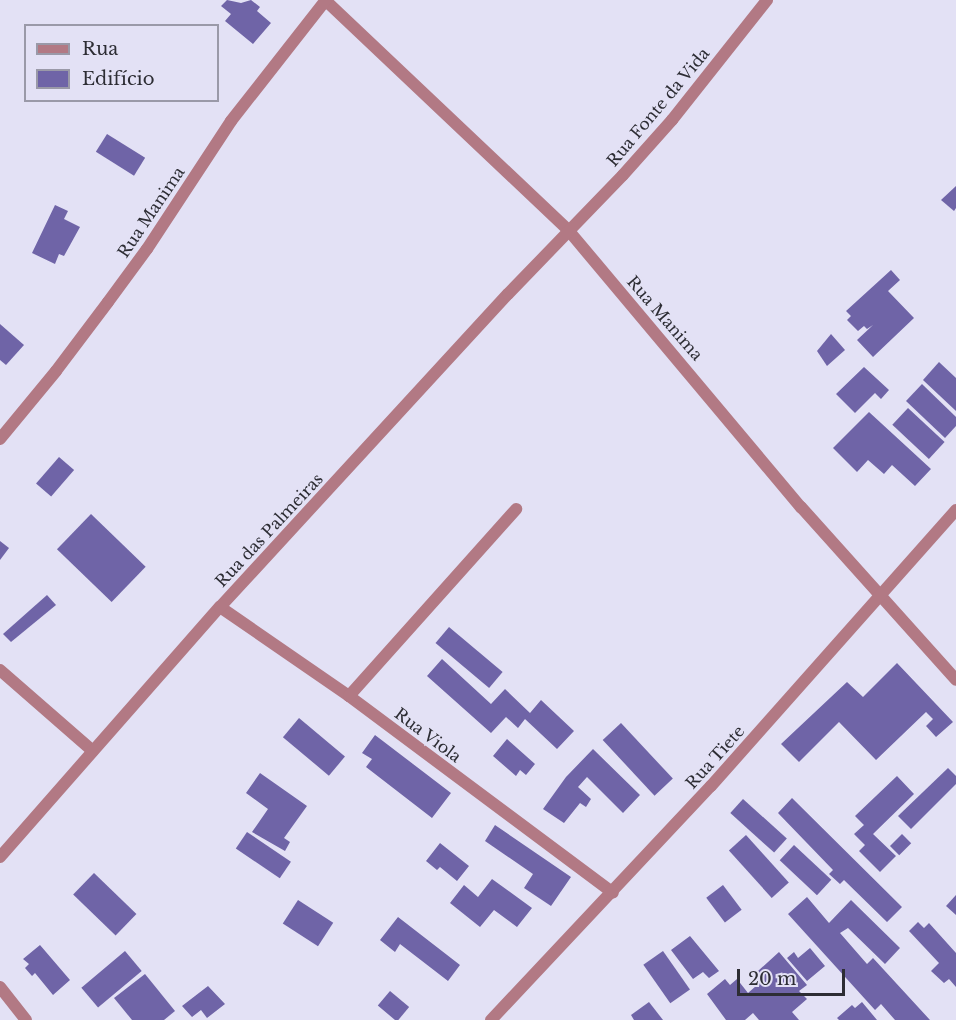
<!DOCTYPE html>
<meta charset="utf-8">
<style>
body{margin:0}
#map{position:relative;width:956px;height:1020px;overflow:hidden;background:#e3e1f5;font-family:"Libre Baskerville",serif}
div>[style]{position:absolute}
.building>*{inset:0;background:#6f64a7;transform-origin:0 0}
.minor>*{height:12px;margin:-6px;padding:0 6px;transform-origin:6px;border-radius:6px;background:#b27984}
span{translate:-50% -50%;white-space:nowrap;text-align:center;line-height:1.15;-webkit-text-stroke:6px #e3e1f5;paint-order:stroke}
.street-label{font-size:16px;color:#2d2d34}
.legend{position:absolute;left:24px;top:24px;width:195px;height:78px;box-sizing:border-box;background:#e3e1f5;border:2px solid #9a99a8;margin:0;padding:8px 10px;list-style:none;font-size:18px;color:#2d2d34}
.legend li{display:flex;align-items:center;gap:12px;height:30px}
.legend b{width:30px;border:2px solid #9a99a8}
.scale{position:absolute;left:737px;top:969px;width:108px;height:27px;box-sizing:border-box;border:3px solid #2d2d34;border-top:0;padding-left:8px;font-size:18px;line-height:21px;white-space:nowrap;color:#2d2d34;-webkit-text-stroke:4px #e3e1f5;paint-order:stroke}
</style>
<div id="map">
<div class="building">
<div style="clip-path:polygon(227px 0,241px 3px,251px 0,260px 7px,257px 11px,271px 23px,253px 44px,225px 21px,231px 14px,221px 6px)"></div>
<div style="left:107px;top:134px;width:45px;height:21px;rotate:32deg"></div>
<div style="clip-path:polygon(956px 186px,956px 208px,954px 211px,941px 200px)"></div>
<div style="clip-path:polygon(55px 205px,68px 211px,64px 219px,80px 227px,64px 256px,59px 254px,55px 264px,32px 253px)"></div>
<div style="clip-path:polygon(891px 270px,900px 280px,888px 291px,914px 318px,873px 357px,857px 340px,873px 325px,867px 329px,864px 326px,858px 331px,847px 320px,851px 316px,846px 311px)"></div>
<div style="clip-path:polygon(0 324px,24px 345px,6px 365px,0 360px)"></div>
<div style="clip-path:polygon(831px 334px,845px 350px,827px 366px,817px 351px)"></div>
<div style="clip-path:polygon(939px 362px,956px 378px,956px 411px,923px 380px)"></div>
<div style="clip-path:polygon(864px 367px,889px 390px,881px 399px,875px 393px,855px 413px,836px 394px)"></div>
<div style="clip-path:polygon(922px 384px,956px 417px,956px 426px,945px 438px,906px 401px)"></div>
<div style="left:908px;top:408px;width:50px;height:23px;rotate:43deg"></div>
<div style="clip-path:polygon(869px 412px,931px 469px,915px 486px,892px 465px,884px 474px,868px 460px,857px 472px,833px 448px)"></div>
<div style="left:59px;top:457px;width:20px;height:35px;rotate:41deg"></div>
<div style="left:91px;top:514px;width:76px;height:49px;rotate:44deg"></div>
<div style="clip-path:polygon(0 541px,9px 548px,0 560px)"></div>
<div style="clip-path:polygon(47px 595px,56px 605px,11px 642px,3px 634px)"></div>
<div style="left:449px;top:627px;width:70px;height:21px;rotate:40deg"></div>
<div style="clip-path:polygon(442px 659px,491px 704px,505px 689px,530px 713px,541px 700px,574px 731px,557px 749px,525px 719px,518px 728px,506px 717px,491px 733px,427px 676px)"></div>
<div style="clip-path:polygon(897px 663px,953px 722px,936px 737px,926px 726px,933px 719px,926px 712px,876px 760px,839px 722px,799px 762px,781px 744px,847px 682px,863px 697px)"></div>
<div style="left:299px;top:718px;width:60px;height:25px;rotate:40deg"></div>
<div style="left:621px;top:723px;width:76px;height:25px;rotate:47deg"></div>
<div style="clip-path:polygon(375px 735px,451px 793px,432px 818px,366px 767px,372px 759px,362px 753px)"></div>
<div style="clip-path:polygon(507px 739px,535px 764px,526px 775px,520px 770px,516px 776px,493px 756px)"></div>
<div style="clip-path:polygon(593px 749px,640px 795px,623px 813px,587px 777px,578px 787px,591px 799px,586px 807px,580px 803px,564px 823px,543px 809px,566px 777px)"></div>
<div style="clip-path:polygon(948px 768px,956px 776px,956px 784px,911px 829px,898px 816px)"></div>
<div style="clip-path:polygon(260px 773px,307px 806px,284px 838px,290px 842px,285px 851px,252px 832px,268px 809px,246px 793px)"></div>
<div style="clip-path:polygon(897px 776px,914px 794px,873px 834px,896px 856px,880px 872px,859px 851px,865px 845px,854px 834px,864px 825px,855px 816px)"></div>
<div style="clip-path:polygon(792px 798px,902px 907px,887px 922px,844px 880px,840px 884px,829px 874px,833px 870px,778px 813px)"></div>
<div style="left:743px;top:799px;width:59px;height:19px;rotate:42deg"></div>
<div style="clip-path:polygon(495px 825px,571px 877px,551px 906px,524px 888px,533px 874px,485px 841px)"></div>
<div style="left:247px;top:832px;width:53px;height:20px;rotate:34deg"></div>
<div style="left:902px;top:834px;width:13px;height:17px;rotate:45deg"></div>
<div style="left:746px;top:835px;width:64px;height:23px;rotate:48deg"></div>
<div style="clip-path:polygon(440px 843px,469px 866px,457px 881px,440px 867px,437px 870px,426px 861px)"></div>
<div style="left:794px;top:845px;width:51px;height:21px;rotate:43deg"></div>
<div style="left:94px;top:873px;width:59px;height:30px;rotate:44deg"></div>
<div style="clip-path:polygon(492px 879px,532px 908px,517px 927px,494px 910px,480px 927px,450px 903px,464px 885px,478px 897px)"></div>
<div style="left:723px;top:885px;width:31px;height:21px;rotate:53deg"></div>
<div style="clip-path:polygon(956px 895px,956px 915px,946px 906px)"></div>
<div style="clip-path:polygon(807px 897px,829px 923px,851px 900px,900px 948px,885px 964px,848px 928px,840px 933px,867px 964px,873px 958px,930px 1020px,895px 1020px,881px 1004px,875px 1010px,788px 914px)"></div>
<div style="left:298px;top:900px;width:42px;height:28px;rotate:33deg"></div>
<div style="clip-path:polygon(398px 917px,460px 965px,448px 981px,400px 944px,395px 952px,380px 940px)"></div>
<div style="clip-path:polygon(918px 922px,924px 928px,929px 923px,956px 953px,956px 987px,949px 979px,944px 983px,931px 971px,939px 963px,909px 931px)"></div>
<div style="clip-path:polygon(690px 936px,719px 971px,709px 978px,703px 972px,693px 979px,671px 950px)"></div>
<div style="clip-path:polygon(40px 945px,70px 980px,53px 995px,35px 973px,32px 976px,25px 968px,29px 964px,23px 959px)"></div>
<div style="clip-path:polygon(810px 948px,825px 966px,807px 981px,787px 958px,794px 952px,798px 958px)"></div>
<div style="left:125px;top:951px;width:26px;height:57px;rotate:50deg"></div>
<div style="left:663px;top:951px;width:47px;height:24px;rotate:55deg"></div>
<div style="clip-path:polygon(779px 952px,807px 985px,799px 991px,807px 999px,792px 1012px,799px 1020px,759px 1020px,753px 1013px,745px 1020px,726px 1020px,707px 994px,725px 979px,730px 985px,737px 979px,748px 993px,764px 979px,758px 971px)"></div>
<div style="clip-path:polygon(145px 974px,175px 1011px,164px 1020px,132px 1020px,114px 998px)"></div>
<div style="clip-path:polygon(208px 986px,225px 1004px,207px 1018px,201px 1010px,192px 1017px,182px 1006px)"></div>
<div style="left:390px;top:991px;width:25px;height:19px;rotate:40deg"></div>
<div style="clip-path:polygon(649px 1002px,663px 1020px,634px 1020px,631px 1015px)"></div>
<div style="clip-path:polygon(862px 1002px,877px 1020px,839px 1020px,837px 1018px,852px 1005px,855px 1008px)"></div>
</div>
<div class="minor">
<div style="left:325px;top:0;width:336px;rotate:43.4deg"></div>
<div style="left:569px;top:231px;width:361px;rotate:50deg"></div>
<div style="left:801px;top:507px;width:232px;rotate:48.1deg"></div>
<div style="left:0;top:439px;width:88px;rotate:-50.5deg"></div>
<div style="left:56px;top:371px;width:86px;rotate:-53deg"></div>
<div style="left:108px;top:302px;width:66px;rotate:-53.7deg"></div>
<div style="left:147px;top:249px;width:153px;rotate:-56.7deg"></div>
<div style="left:231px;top:121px;width:154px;rotate:-51.9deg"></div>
<div style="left:220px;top:607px;width:157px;rotate:34.6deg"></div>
<div style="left:349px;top:696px;width:329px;rotate:36.7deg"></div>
<div style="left:0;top:670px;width:123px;rotate:41.1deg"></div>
<div style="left:349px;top:696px;width:251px;rotate:-48.2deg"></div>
<div style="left:0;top:857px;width:333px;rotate:-48.7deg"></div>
<div style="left:220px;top:607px;width:425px;rotate:-47.4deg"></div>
<div style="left:508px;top:294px;width:165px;rotate:-46deg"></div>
<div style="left:623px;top:175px;width:74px;rotate:-48.3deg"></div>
<div style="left:672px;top:120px;width:153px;rotate:-51.6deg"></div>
<div style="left:0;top:987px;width:42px;rotate:51.8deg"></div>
<div style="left:491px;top:1020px;width:321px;rotate:-46.8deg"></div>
<div style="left:711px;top:786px;width:369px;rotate:-48.4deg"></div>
</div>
<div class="street-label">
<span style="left:658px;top:107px;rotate:-50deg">Rua Fonte da Vida</span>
<span style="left:151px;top:212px;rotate:-56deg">Rua Manima</span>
<span style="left:665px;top:318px;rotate:49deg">Rua Manima</span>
<span style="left:269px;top:530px;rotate:-47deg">Rua das Palmeiras</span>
<span style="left:428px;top:735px;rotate:37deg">Rua Viola</span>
<span style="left:715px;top:757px;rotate:-48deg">Rua Tiete</span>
</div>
<ul class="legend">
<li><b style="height:8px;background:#b27984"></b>Rua</li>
<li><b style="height:16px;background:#6f64a7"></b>Edifício</li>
</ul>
<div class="scale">20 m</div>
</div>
